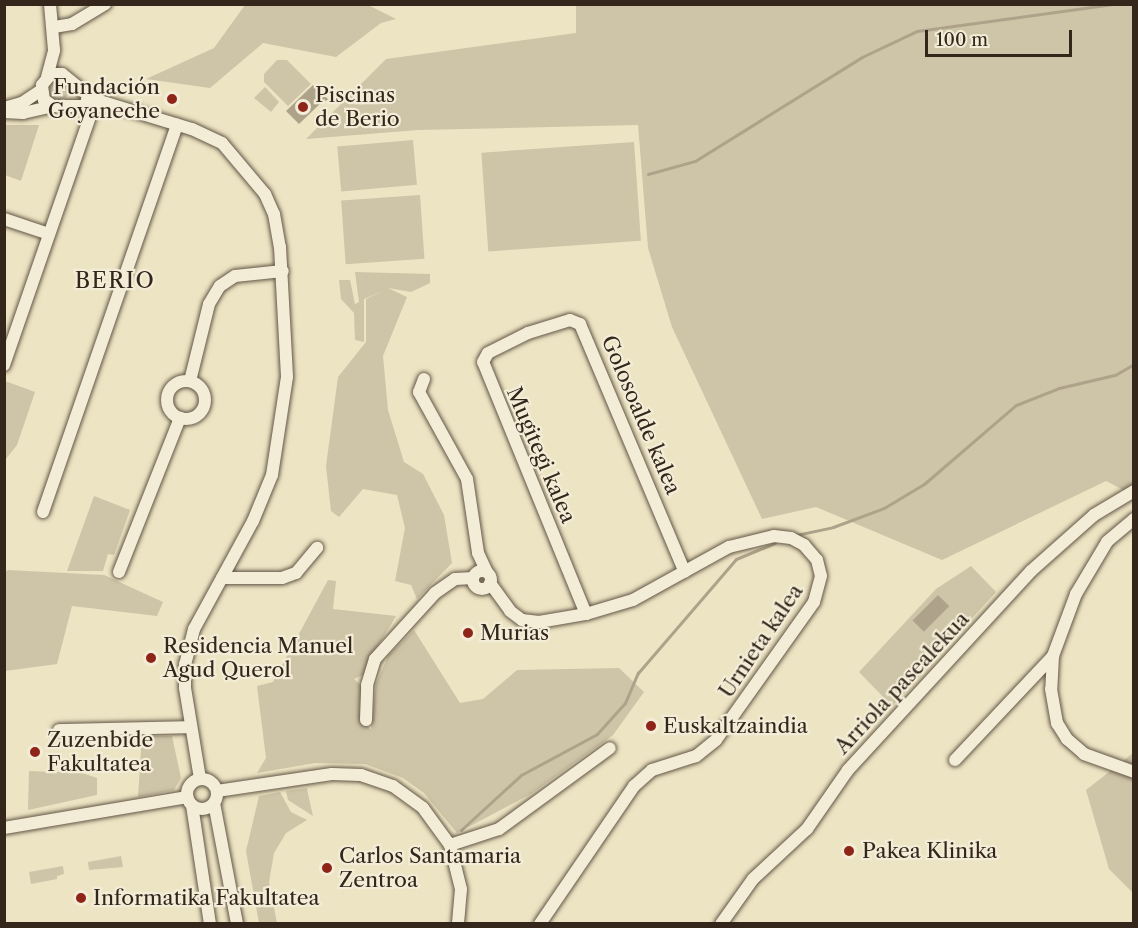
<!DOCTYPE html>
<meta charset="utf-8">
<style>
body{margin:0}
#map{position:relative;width:1138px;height:928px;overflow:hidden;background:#ede4c3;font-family:"Libre Caslon Text",serif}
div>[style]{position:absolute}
.green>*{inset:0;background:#cec4a7;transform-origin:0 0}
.round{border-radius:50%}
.water>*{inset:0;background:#aea38a;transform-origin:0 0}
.stream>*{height:3px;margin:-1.5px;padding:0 1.5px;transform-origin:1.5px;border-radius:1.5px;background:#aea38a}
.roads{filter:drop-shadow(0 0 2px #635646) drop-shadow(0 0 2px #635646)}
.street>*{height:12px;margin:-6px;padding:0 6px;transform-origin:6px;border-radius:6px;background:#f3edd8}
.street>.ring{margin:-6px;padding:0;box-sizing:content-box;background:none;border:12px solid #f3edd8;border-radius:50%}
.dots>*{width:16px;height:16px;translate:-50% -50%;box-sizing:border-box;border:3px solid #f3edd8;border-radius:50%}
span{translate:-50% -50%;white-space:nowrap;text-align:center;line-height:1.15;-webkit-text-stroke:4.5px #f3edd8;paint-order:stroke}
.poi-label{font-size:21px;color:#35261c}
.right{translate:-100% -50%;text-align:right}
.left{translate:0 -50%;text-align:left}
.street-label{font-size:21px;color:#35261c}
.neighbourhood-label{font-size:22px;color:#35261c;letter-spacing:1.5px}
.frame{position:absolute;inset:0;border:6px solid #35261c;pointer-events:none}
.scale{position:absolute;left:925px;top:30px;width:147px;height:27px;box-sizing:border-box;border:3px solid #35261c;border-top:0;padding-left:8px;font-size:18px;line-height:21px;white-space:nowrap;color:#35261c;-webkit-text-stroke:4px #f3edd8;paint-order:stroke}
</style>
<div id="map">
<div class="green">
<div style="clip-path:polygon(245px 5px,368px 5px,396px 19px,381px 23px,336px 57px,263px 43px,210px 88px,146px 79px,214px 48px)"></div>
<div style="clip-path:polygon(576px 5px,1133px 5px,1133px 495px,1106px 481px,942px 560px,816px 507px,762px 519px,672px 327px,648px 248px,638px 125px,418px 130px,306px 139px,386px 59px,576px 33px)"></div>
<div style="clip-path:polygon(277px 60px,287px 60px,311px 84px,288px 106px,264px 82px,264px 74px)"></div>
<div class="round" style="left:47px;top:79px;width:22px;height:22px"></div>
<div style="clip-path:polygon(265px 87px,279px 102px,271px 112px,254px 98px)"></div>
<div style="clip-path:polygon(4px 125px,39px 125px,21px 181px,5px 175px)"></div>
<div style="left:413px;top:140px;width:45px;height:76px;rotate:85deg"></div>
<div style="left:634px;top:142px;width:99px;height:153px;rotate:86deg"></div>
<div style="left:420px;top:195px;width:64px;height:79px;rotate:86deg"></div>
<div style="clip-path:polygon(355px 272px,430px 274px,430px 283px,411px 292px,388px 288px,407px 297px,383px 356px,388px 410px,404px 462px,423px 474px,444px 515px,452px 563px,417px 599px,411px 585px,395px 581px,405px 528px,397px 495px,363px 489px,339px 517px,331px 511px,326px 466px,338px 377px,366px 342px,366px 299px,383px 291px,364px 299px,364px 342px,355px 340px,354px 313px,341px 299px,339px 280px,350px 280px,355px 304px,359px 302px)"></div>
<div style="clip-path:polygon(5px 381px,35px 392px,17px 445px,5px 460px)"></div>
<div style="clip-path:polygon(94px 496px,130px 510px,114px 555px,108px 554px,103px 571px,67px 571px)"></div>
<div style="clip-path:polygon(971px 566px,996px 592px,892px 706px,859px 672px,936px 589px)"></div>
<div style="clip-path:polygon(8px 570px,104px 575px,163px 602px,157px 616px,72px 606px,57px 664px,5px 671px,4px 572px)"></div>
<div style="clip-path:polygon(328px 580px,336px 581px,333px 609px,396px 616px,373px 654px,365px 674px,354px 679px,365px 689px,363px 720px,371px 730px,376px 684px,388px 656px,414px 630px,460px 703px,483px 699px,517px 670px,619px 668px,644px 692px,613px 735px,531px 794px,457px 833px,424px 793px,403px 778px,365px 764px,315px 763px,257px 773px,266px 758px,257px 686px,273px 682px)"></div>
<div style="clip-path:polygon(142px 736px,172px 736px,181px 778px,174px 790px,138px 797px)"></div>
<div style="clip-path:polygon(1133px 753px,1133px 893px,1109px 869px,1086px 790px)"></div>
<div style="clip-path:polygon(29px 771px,82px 773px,97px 778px,97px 795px,28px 810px)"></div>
<div style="clip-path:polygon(307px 788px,308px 794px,313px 816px,288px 800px,286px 791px)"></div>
<div style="clip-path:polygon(280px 792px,291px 812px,307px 820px,286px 833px,274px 853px,269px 882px,277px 923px,259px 923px,246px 851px,259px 796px)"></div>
<div style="clip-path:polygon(121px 856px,123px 867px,89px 870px,88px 862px)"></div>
<div style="clip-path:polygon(63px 866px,64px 874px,57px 876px,57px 879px,31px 884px,29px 872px)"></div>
</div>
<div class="water">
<div style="clip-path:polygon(313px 85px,329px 100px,323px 101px,299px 124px,286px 111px)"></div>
<div style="left:938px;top:595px;width:16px;height:36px;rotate:45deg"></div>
</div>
<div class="stream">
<div style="left:648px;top:174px;width:49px;rotate:-15.5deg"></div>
<div style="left:695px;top:161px;width:197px;rotate:-31.9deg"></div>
<div style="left:862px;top:57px;width:61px;rotate:-25.3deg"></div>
<div style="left:917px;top:31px;width:200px;rotate:-7.8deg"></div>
<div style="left:796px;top:535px;width:38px;rotate:-12deg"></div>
<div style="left:833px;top:527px;width:54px;rotate:-20.4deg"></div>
<div style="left:884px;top:508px;width:47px;rotate:-31deg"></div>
<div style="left:924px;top:484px;width:121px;rotate:-40.7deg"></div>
<div style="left:1016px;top:405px;width:46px;rotate:-21.6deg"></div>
<div style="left:1059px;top:388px;width:57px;rotate:-13.1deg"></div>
<div style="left:1115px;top:375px;width:22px;rotate:-30deg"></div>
<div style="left:461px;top:830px;width:81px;rotate:-42.5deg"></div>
<div style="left:521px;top:775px;width:86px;rotate:-28.3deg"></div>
<div style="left:597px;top:734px;width:42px;rotate:-47.9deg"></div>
<div style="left:625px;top:703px;width:33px;rotate:-67deg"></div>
<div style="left:638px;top:673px;width:150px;rotate:-49.3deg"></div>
<div style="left:736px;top:559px;width:42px;rotate:-22.3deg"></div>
</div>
<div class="roads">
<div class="street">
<div style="left:54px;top:27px;width:18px;rotate:-9deg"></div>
<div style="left:72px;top:24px;width:39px;rotate:-31deg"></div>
<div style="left:47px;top:77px;width:28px;rotate:-75deg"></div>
<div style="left:54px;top:50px;width:46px;rotate:-95deg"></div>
<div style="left:110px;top:106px;width:57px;rotate:180deg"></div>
<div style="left:53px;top:106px;width:11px;rotate:-146deg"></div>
<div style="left:44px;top:100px;width:15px;rotate:-98deg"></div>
<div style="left:42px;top:85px;width:14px;rotate:-51deg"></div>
<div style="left:51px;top:74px;width:11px"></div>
<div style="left:62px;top:74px;width:40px;rotate:39deg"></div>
<div style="left:93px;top:99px;width:103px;rotate:16.9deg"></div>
<div style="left:192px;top:129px;width:33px;rotate:25deg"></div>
<div style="left:222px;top:143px;width:67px;rotate:49.9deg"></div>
<div style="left:265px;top:194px;width:22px;rotate:66deg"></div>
<div style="left:274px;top:214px;width:34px;rotate:80deg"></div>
<div style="left:280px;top:247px;width:130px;rotate:86.9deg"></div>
<div style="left:287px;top:377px;width:99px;rotate:98.7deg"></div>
<div style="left:272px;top:475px;width:50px;rotate:112.4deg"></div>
<div style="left:253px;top:521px;width:123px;rotate:118.6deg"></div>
<div style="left:194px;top:629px;width:36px;rotate:104deg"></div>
<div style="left:185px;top:664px;width:24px;rotate:90deg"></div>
<div style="left:185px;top:688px;width:92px;rotate:80.6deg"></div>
<div style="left:4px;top:108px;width:19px;rotate:-16deg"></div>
<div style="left:22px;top:103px;width:23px;rotate:-34deg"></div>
<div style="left:4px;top:112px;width:19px;rotate:3deg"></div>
<div style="left:23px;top:113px;width:31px;rotate:-13deg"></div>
<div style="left:4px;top:219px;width:47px;rotate:18.4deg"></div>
<div style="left:4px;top:365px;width:266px;rotate:-70.9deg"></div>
<div style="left:91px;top:114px;width:15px;rotate:-106deg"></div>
<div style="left:424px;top:379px;width:14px;rotate:111deg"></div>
<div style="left:419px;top:392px;width:99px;rotate:61.1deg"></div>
<div style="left:467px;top:479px;width:75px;rotate:81.5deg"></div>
<div style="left:478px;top:553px;width:21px;rotate:65deg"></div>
<div class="ring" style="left:167px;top:381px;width:26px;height:26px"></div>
<div style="left:190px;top:381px;width:79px;rotate:-76.1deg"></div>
<div style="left:209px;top:304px;width:21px;rotate:-59deg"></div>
<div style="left:220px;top:286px;width:18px;rotate:-34deg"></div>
<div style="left:235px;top:276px;width:48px;rotate:-5.9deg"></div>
<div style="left:43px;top:512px;width:410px;rotate:-70.9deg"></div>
<div style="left:1134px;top:519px;width:35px;rotate:140deg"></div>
<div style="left:1107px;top:542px;width:61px;rotate:120.8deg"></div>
<div style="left:1076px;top:594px;width:66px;rotate:110.4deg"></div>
<div style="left:1053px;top:656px;width:33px;rotate:93deg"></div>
<div style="left:1051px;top:689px;width:35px;rotate:80deg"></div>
<div style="left:1057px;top:723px;width:19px;rotate:58deg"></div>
<div style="left:1067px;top:739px;width:23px;rotate:41deg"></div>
<div style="left:1084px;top:754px;width:53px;rotate:19.8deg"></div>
<div class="ring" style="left:473px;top:571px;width:6px;height:6px"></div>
<div style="left:119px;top:572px;width:166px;rotate:-68.4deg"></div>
<div style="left:222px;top:578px;width:60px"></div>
<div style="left:282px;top:578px;width:15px;rotate:-20deg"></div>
<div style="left:296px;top:573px;width:33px;rotate:-50deg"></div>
<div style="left:490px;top:583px;width:34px;rotate:54deg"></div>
<div style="left:510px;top:611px;width:15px;rotate:37deg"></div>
<div style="left:522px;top:620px;width:17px;rotate:7deg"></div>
<div style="left:539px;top:622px;width:48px;rotate:-9.7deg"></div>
<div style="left:586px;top:614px;width:49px;rotate:-16.6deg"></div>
<div style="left:633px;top:600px;width:110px;rotate:-28.9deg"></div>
<div style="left:729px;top:547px;width:46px;rotate:-13.7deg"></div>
<div style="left:774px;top:536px;width:17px;rotate:7deg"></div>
<div style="left:791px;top:538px;width:15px;rotate:28deg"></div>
<div style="left:804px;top:545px;width:20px;rotate:49deg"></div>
<div style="left:817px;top:560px;width:16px;rotate:76deg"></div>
<div style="left:821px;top:576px;width:27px;rotate:105deg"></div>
<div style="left:814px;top:602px;width:169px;rotate:125.4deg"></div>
<div style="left:716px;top:740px;width:26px;rotate:141deg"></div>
<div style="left:696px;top:756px;width:46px;rotate:162.3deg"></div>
<div style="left:652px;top:770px;width:24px;rotate:138deg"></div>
<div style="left:634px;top:786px;width:167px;rotate:124.3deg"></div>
<div style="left:586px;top:614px;width:272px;rotate:-112.2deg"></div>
<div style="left:483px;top:362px;width:10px;rotate:-61deg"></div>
<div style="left:488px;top:353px;width:45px;rotate:-26.6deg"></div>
<div style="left:528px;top:333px;width:44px;rotate:-17.2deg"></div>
<div style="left:570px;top:320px;width:11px;rotate:22deg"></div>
<div style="left:580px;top:324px;width:269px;rotate:67.1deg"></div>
<div style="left:366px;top:720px;width:35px;rotate:-88deg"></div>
<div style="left:367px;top:685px;width:27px;rotate:-73deg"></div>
<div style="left:375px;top:659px;width:89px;rotate:-47.7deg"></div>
<div style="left:435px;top:593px;width:24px;rotate:-35deg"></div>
<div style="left:455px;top:579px;width:18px;rotate:-3deg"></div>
<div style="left:59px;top:730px;width:131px;rotate:-1.3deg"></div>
<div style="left:955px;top:760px;width:143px;rotate:-46.7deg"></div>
<div class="ring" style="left:187px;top:779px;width:18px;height:18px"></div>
<div style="left:217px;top:791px;width:116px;rotate:-8.4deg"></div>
<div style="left:332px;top:774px;width:29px;rotate:2deg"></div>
<div style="left:361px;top:775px;width:34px;rotate:19deg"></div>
<div style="left:393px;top:786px;width:37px;rotate:36deg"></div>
<div style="left:423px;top:808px;width:46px;rotate:53.9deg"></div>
<div style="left:450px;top:845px;width:45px;rotate:76deg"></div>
<div style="left:461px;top:889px;width:35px;rotate:95deg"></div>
<div style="left:214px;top:803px;width:123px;rotate:79.2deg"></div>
<div style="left:192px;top:805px;width:120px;rotate:81.4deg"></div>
<div style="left:4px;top:828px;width:186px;rotate:-9.6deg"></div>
<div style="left:450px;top:845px;width:52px;rotate:-18.1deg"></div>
<div style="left:499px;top:829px;width:137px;rotate:-36.1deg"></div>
<div style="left:721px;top:924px;width:55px;rotate:-54.6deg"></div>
<div style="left:753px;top:879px;width:74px;rotate:-42.8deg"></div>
<div style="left:807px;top:829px;width:72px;rotate:-55.2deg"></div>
<div style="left:848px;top:770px;width:270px;rotate:-47.4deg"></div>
<div style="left:1031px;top:571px;width:84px;rotate:-41.6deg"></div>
<div style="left:1094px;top:515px;width:47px;rotate:-31deg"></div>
</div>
</div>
<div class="dots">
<div style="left:172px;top:99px;background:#8f2418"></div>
<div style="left:303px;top:107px;background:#8f2418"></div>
<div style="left:468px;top:633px;background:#8f2418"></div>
<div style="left:151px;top:658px;background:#8f2418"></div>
<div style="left:651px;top:726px;background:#8f2418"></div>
<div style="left:35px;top:752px;background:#8f2418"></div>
<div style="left:849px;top:851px;background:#8f2418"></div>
<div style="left:327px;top:868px;background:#8f2418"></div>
<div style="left:81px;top:898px;background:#8f2418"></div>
</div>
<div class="poi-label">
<span class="right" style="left:160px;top:99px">Fundación<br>Goyaneche</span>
<span class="left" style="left:315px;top:107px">Piscinas<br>de Berio</span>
<span class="left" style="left:480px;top:633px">Murias</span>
<span class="left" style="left:163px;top:658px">Residencia Manuel<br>Agud Querol</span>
<span class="left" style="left:663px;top:726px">Euskaltzaindia</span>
<span class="left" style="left:47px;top:752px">Zuzenbide<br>Fakultatea</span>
<span class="left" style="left:862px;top:851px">Pakea Klinika</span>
<span class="left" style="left:339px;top:868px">Carlos Santamaria<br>Zentroa</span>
<span class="left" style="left:93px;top:898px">Informatika Fakultatea</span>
</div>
<div class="street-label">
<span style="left:641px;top:415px;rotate:67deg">Golosoalde kalea</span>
<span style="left:541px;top:455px;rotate:67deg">Mugitegi kalea</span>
<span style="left:761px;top:641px;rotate:-56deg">Urnieta kalea</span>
<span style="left:902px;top:683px;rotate:-47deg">Arriola pasealekua</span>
</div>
<div class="neighbourhood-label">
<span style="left:115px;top:281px">BERIO</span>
</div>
<div class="frame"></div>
<div class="scale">100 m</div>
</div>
